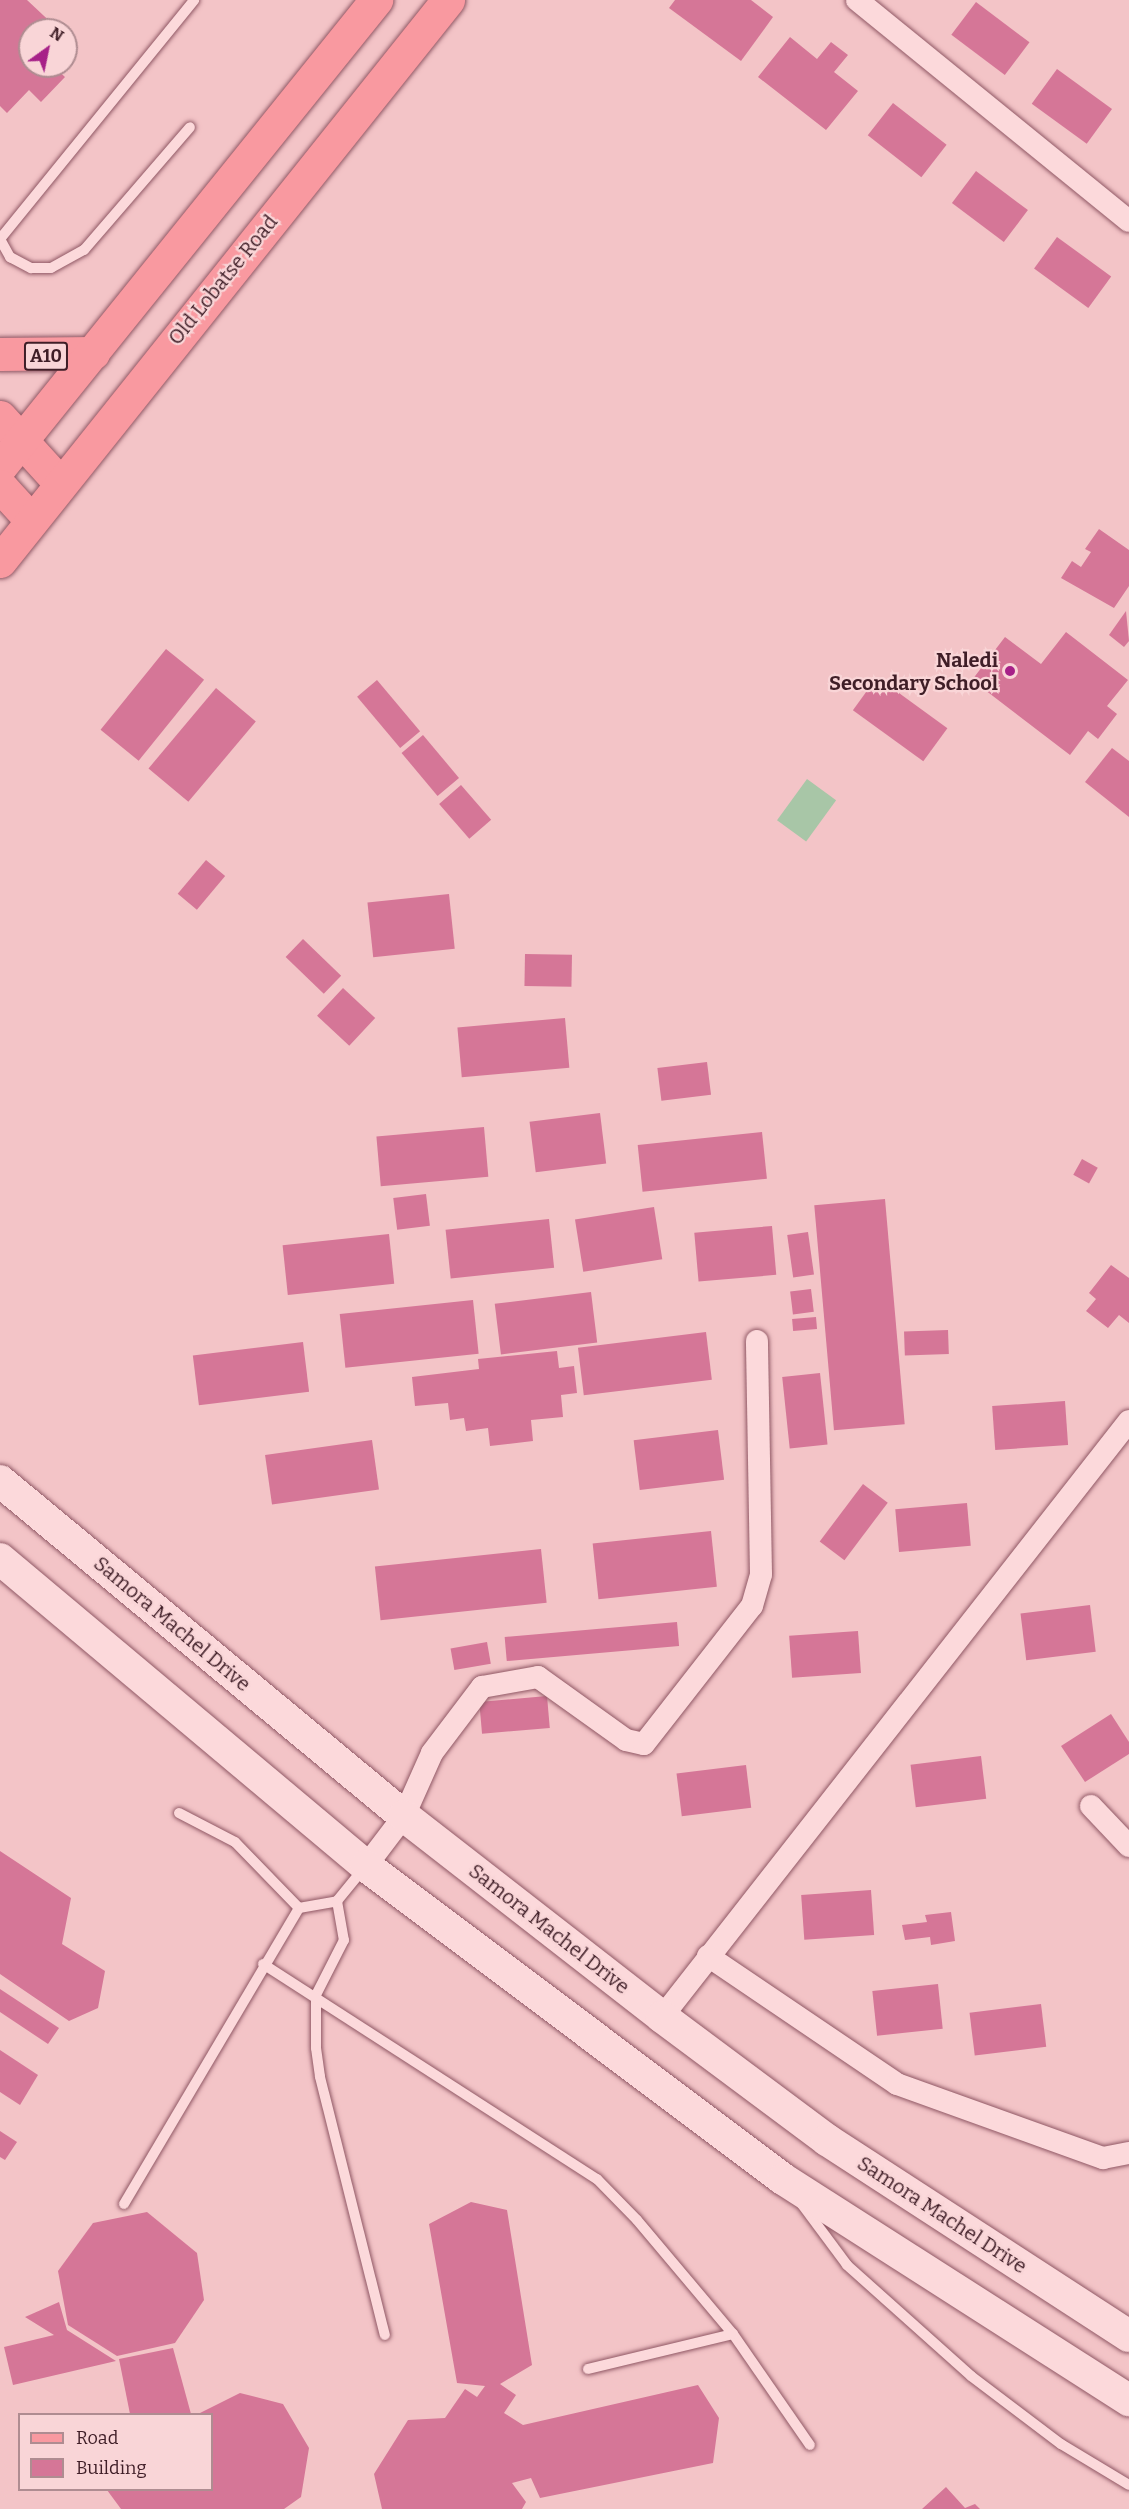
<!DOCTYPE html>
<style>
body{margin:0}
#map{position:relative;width:1129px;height:2509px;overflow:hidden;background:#f3c4c7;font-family:Bitter,serif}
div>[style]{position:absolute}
.water>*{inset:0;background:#a8c6a7;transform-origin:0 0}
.building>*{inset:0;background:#d57697;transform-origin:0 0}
.roads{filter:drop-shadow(0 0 2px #905865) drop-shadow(0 0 2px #905865)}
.service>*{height:10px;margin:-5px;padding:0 5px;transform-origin:5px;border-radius:5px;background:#fcd9db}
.minor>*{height:22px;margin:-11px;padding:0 11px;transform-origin:11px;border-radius:11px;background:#fcd9db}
.secondary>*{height:32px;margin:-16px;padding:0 16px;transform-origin:16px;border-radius:16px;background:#fcd9db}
.primary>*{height:33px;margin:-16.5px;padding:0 16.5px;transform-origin:16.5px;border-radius:16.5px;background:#f999a0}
.dots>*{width:16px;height:16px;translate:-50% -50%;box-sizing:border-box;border:3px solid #f9d5d7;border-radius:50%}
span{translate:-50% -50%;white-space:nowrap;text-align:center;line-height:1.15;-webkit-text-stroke:4.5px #f9d5d7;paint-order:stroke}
.shield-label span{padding:2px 4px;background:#f9d5d7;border:2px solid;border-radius:4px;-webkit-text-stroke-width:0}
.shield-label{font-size:18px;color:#3f1e27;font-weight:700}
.street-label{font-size:20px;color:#3f1e27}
.poi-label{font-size:20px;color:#3f1e27;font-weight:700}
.right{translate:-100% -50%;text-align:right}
.legend{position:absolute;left:18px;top:2413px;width:195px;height:78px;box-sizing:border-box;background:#f9d5d7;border:2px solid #af8c91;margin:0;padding:8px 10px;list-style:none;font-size:18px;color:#3f1e27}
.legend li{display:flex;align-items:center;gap:12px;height:30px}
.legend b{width:30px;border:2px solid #af8c91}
.north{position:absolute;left:18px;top:18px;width:60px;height:60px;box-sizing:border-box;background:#f9d5d7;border:2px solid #af8c91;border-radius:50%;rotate:33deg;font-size:16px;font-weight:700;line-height:24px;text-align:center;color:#3f1e27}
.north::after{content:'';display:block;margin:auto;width:21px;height:27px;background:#a72188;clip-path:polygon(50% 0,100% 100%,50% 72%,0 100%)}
</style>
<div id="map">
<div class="water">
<div style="left:807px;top:779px;width:36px;height:51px;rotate:36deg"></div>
</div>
<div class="building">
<div style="clip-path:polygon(0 0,27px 0,59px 30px,30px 30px,30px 66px,53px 66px,65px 77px,41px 102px,29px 90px,7px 113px,0 106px)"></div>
<div style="clip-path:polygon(675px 0,751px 0,773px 17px,741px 61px,669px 8px)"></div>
<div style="left:976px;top:2px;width:67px;height:41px;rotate:37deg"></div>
<div style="clip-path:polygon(790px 37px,817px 59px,831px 42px,848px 55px,834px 72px,858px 91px,826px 130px,758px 77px)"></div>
<div style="left:1057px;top:69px;width:68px;height:43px;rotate:36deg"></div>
<div style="left:893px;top:103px;width:68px;height:41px;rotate:38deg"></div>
<div style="left:976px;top:171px;width:65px;height:40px;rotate:37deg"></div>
<div style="left:1057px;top:237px;width:67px;height:39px;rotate:36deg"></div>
<div style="clip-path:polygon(1099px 529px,1129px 550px,1129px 586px,1114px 608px,1061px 578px,1072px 561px,1081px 567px,1091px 552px,1085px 549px)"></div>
<div style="clip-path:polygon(1126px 611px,1129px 641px,1124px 647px,1109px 635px)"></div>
<div style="clip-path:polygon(1066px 632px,1128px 680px,1107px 706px,1117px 714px,1098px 739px,1088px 731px,1070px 755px,972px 680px,1005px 637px,1041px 664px)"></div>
<div style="left:166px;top:649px;width:49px;height:104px;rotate:39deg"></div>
<div style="left:877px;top:677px;width:87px;height:41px;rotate:36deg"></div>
<div style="left:377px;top:680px;width:67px;height:26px;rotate:50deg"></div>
<div style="left:216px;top:688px;width:52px;height:105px;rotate:40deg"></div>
<div style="left:423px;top:735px;width:56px;height:28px;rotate:50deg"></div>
<div style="clip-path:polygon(1112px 748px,1129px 761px,1129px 817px,1085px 782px)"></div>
<div style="left:461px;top:785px;width:46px;height:29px;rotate:49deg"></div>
<div style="left:206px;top:860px;width:25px;height:44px;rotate:40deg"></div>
<div style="left:449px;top:894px;width:55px;height:82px;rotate:84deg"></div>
<div style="left:303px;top:939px;width:53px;height:25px;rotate:44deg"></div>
<div style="left:525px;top:954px;width:47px;height:32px;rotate:1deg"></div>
<div style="left:343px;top:988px;width:44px;height:38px;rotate:43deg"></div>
<div style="left:565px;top:1018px;width:50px;height:108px;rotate:85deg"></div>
<div style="left:707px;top:1062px;width:33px;height:50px;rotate:83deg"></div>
<div style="left:600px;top:1113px;width:51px;height:71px;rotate:83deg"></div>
<div style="left:484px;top:1127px;width:50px;height:108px;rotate:85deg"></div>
<div style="left:762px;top:1132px;width:47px;height:125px;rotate:84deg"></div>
<div style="left:1082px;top:1159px;width:18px;height:18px;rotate:29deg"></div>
<div style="left:426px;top:1194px;width:32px;height:33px;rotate:83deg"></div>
<div style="left:885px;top:1199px;width:226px;height:71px;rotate:85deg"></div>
<div style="left:654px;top:1207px;width:53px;height:80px;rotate:81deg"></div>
<div style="left:549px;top:1219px;width:49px;height:104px;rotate:84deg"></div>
<div style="left:772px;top:1226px;width:49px;height:78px;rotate:85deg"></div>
<div style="left:808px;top:1232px;width:43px;height:21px;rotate:82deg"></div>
<div style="left:389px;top:1234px;width:50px;height:107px;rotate:84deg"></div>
<div style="clip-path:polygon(1111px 1265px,1129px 1278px,1129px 1323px,1119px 1315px,1108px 1328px,1086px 1311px,1096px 1299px,1089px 1293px)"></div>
<div style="left:811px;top:1289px;width:23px;height:21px;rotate:83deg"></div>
<div style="left:591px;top:1292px;width:51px;height:97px;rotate:83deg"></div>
<div style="left:473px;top:1300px;width:54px;height:134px;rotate:84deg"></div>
<div style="left:816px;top:1317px;width:12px;height:24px;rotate:85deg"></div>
<div style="left:948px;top:1330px;width:24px;height:44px;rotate:88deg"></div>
<div style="left:706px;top:1332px;width:48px;height:129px;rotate:83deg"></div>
<div style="left:303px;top:1342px;width:50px;height:111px;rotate:83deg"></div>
<div style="clip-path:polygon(557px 1351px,559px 1368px,574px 1366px,577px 1393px,561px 1395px,563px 1417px,531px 1420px,533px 1441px,490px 1446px,488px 1428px,466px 1431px,464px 1418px,450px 1420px,448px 1403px,415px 1406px,412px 1377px,479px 1369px,478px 1359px)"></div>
<div style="left:820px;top:1373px;width:72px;height:38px;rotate:84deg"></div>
<div style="left:1065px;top:1401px;width:44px;height:73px;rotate:86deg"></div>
<div style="left:718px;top:1430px;width:50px;height:85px;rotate:83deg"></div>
<div style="left:372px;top:1440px;width:50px;height:108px;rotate:82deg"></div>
<div style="left:863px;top:1484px;width:31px;height:72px;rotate:37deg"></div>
<div style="left:967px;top:1503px;width:43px;height:72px;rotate:85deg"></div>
<div style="left:711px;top:1531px;width:56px;height:119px;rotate:84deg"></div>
<div style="left:541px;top:1549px;width:54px;height:167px;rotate:84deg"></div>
<div style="left:1090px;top:1605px;width:47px;height:70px;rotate:83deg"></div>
<div style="left:677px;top:1622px;width:24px;height:173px;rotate:85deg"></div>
<div style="left:858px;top:1631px;width:42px;height:69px;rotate:86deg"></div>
<div style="left:487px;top:1642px;width:22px;height:37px;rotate:80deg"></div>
<div style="left:547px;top:1696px;width:32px;height:68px;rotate:85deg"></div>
<div style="clip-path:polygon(1111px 1714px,1129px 1742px,1129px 1754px,1085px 1782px,1061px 1746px)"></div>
<div style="left:981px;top:1756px;width:43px;height:71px;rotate:83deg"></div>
<div style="left:746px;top:1765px;width:43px;height:70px;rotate:83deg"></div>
<div style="clip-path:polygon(0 1851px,71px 1898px,62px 1944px,105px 1971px,98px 2008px,69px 2021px,0 1974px)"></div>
<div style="left:871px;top:1890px;width:45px;height:70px;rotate:86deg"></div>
<div style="clip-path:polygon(951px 1912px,955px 1941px,931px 1945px,930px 1937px,905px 1940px,902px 1925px,927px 1922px,925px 1915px)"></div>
<div style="left:938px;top:1984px;width:45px;height:66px;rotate:84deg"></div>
<div style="clip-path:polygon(0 1989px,59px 2028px,48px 2044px,0 2012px)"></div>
<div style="left:1041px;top:2004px;width:43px;height:72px;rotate:83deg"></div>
<div style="clip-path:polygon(0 2050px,38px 2075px,20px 2105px,0 2092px)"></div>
<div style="clip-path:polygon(0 2131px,17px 2142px,5px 2160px,0 2157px)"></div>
<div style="clip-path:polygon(471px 2202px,507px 2210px,532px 2365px,500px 2384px,516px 2395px,504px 2413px,523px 2425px,698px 2385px,719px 2418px,713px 2463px,540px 2498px,531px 2478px,512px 2483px,526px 2502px,522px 2509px,382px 2509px,374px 2474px,408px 2420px,445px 2418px,465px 2389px,477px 2397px,485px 2386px,457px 2383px,429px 2224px)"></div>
<div style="clip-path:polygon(147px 2212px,197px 2253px,204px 2300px,175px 2343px,117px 2356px,68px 2325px,58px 2271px,93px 2223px)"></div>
<div style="clip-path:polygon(59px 2302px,67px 2330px,116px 2361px,13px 2385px,4px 2347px,54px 2335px,25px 2317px)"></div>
<div style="clip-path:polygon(173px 2348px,191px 2414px,130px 2414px,119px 2359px)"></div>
<div style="clip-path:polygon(240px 2393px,283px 2404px,309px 2448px,301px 2497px,284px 2509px,121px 2509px,107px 2490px,212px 2490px,212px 2414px,198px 2414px)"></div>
<div style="clip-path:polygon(946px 2487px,965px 2508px,975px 2504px,980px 2509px,922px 2509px)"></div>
</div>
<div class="roads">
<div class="service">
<div style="left:0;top:239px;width:308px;rotate:-50.9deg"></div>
<div style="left:0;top:239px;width:21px;rotate:61deg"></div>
<div style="left:10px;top:257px;width:24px;rotate:28deg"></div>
<div style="left:31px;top:268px;width:20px"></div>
<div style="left:51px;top:268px;width:38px;rotate:-29deg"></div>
<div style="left:84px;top:250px;width:162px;rotate:-49.2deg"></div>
<div style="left:179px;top:1813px;width:63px;rotate:27.4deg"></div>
<div style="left:235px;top:1842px;width:92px;rotate:45.9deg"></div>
<div style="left:337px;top:1901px;width:40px;rotate:80deg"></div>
<div style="left:344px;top:1940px;width:62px;rotate:117deg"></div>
<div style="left:316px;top:1995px;width:53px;rotate:90deg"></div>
<div style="left:316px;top:2048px;width:29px;rotate:82deg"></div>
<div style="left:320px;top:2077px;width:266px;rotate:75.9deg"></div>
<div style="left:263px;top:1964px;width:397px;rotate:32.8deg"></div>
<div style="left:597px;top:2179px;width:57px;rotate:45.7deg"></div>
<div style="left:637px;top:2220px;width:149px;rotate:49.9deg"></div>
<div style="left:733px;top:2334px;width:135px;rotate:55.3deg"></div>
<div style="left:801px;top:2203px;width:77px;rotate:53.4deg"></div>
<div style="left:847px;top:2265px;width:166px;rotate:41.8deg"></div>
<div style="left:971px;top:2376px;width:113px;rotate:37.1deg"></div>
<div style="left:1061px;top:2444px;width:79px;rotate:31.1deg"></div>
<div style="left:124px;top:2204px;width:344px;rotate:-59.4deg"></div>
<div style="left:299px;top:1908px;width:39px;rotate:-10deg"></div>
<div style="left:337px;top:1901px;width:43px;rotate:-50.7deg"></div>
<div style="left:588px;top:2369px;width:149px;rotate:-13.6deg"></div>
</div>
<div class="minor">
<div style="left:857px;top:0;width:350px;rotate:39.1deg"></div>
<div style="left:1091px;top:1806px;width:55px;rotate:46.5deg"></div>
<div style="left:366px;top:1866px;width:63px;rotate:-52.8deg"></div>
<div style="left:404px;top:1816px;width:69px;rotate:-66deg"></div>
<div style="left:432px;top:1753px;width:83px;rotate:-52.9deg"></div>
<div style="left:482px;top:1687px;width:57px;rotate:-10.1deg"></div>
<div style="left:538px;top:1677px;width:108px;rotate:35.6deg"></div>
<div style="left:626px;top:1740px;width:18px;rotate:13deg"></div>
<div style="left:644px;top:1744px;width:175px;rotate:-52deg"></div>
<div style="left:752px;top:1606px;width:33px;rotate:-74deg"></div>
<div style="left:761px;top:1574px;width:233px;rotate:-91deg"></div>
<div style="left:708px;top:1956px;width:228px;rotate:34.1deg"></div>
<div style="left:897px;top:2084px;width:219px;rotate:19.8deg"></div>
<div style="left:1103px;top:2158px;width:26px;rotate:-11deg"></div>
<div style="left:662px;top:2017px;width:757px;rotate:-51.92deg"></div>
</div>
<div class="secondary">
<div style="left:0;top:1481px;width:525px;rotate:39.67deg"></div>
<div style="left:404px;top:1816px;width:327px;rotate:37.9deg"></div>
<div style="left:662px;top:2017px;width:206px;rotate:36.7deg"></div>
<div style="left:827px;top:2140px;width:360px;rotate:33deg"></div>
<div style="left:0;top:1559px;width:478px;rotate:40deg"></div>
<div style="left:366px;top:1866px;width:521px;rotate:36.89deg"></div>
<div style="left:783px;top:2179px;width:411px;rotate:32.6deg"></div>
</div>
<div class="primary">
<div style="left:0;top:354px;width:93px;rotate:-0.6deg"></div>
<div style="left:0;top:417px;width:89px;rotate:47.7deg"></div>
<div style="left:0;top:467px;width:600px;rotate:-51.16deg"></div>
<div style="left:0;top:486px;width:46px;rotate:47.6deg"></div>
<div style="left:0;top:561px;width:718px;rotate:-51.39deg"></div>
</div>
</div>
<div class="dots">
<div style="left:1010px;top:671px;background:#a72188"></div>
</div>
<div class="shield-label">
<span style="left:46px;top:356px">A10</span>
</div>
<div class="street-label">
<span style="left:223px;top:280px;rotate:-51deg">Old Lobatse Road</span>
<span style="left:172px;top:1624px;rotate:40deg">Samora Machel Drive</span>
<span style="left:549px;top:1929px;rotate:38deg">Samora Machel Drive</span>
<span style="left:942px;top:2215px;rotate:33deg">Samora Machel Drive</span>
</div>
<div class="poi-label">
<span class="right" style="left:998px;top:672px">Naledi<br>Secondary School</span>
</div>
<ul class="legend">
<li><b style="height:8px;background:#f999a0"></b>Road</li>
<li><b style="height:16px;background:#d57697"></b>Building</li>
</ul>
<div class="north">N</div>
</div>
